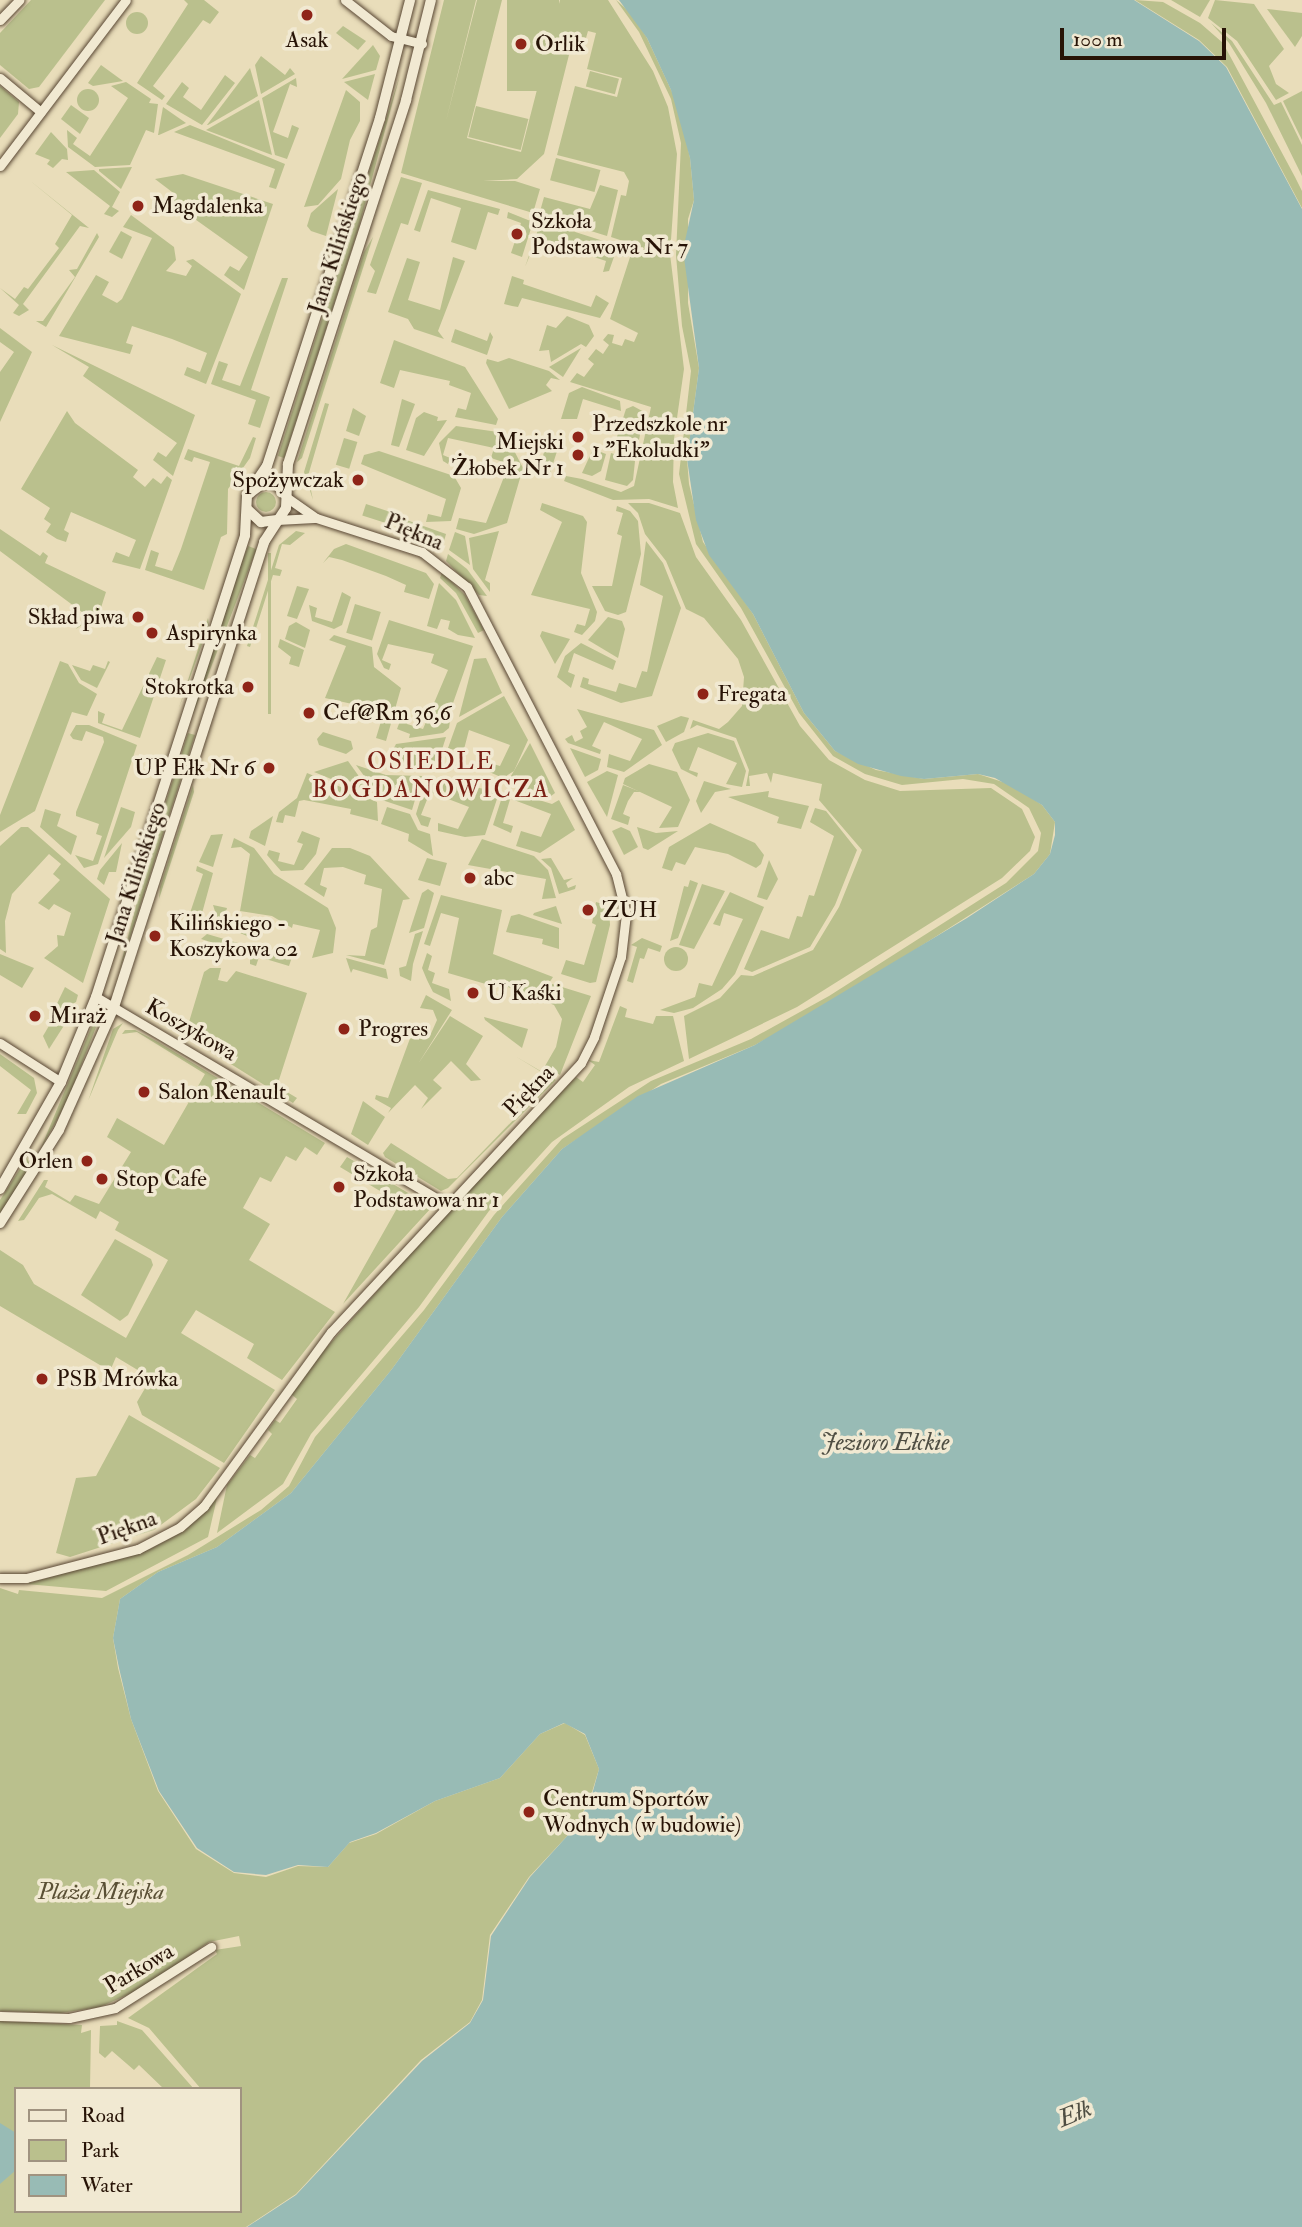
<!DOCTYPE html>
<meta charset="utf-8">
<style>
body{margin:0}
#map{position:relative;width:1302px;height:2227px;overflow:hidden;background:#e9ddba;font-family:"IM FELL Double Pica",serif}
div>[style]{position:absolute}
.green>*{inset:0;background:#bac08d;transform-origin:0 0}
.round{border-radius:50%}
.water>*{inset:0;background:#98bbb5}
.roads{filter:drop-shadow(0 0 2px #584633) drop-shadow(0 0 2px #584633)}
.minor>*{height:9px;margin:-4.5px;padding:0 4.5px;transform-origin:4.5px;border-radius:4.5px;background:#f1e9d2}
.tertiary>*{height:10px;margin:-5px;padding:0 5px;transform-origin:5px;border-radius:5px;background:#f1e9d2}
.dots>*{width:19px;height:19px;translate:-50% -50%;box-sizing:border-box;border:4px solid #f1e9d2;border-radius:50%}
span{translate:-50% -50%;white-space:nowrap;text-align:center;line-height:1.15;-webkit-text-stroke:7px #f1e9d2;paint-order:stroke}
.poi-label{font-size:23px;color:#271306}
.left{translate:0 -50%;text-align:left}
.right{translate:-100% -50%;text-align:right}
.street-label{font-size:23px;color:#271306}
.park-label{font-size:23px;color:#5a5035;font-style:italic}
.neighbourhood-label{font-size:24px;color:#7a1f14;letter-spacing:2px}
.water-label{font-size:24px;color:#4f4e43;font-style:italic}
.legend{position:absolute;left:14px;top:2087px;width:228px;height:126px;box-sizing:border-box;background:#f1e9d2;border:2px solid #a09380;margin:0;padding:9px 12px;list-style:none;font-size:21px;color:#271306}
.legend li{display:flex;align-items:center;gap:14px;height:35px}
.legend b{width:35px;border:2px solid #a09380}
.scale{position:absolute;left:1060px;top:28px;width:166px;height:32px;box-sizing:border-box;border:4px solid #271306;border-top:0;padding-left:9px;font-size:21px;line-height:24px;white-space:nowrap;color:#271306;-webkit-text-stroke:5px #f1e9d2;paint-order:stroke}
</style>
<div id="map">
<div class="green">
<div style="clip-path:polygon(31px 0,105px 0,39px 87px,29px 89px,0 65px,0 33px)"></div>
<div style="clip-path:polygon(184px 0,204px 0,219px 12px,210px 24px,203px 20px,153px 86px,165px 96px,162px 100px,137px 83px,188px 4px)"></div>
<div style="clip-path:polygon(444px 0,476px 0,446px 121px,477px 0,502px 0,467px 138px,521px 152px,560px 0,608px 0,653px 71px,668px 107px,677px 154px,670px 254px,684px 369px,674px 439px,673px 482px,678px 508px,649px 499px,613px 500px,564px 481px,566px 476px,582px 479px,621px 492px,634px 486px,651px 407px,570px 382px,577px 373px,584px 377px,594px 364px,588px 359px,596px 349px,603px 354px,609px 345px,603px 340px,608px 334px,614px 335px,612px 343px,622px 346px,625px 339px,634px 342px,638px 333px,610px 319px,631px 254px,642px 253px,644px 248px,611px 237px,621px 195px,626px 196px,629px 181px,624px 172px,557px 155px,575px 86px,617px 97px,622px 78px,587px 69px,596px 33px,588px 31px,586px 38px,574px 35px,544px 154px,517px 179px,483px 181px,515px 181px,540px 189px,533px 213px,401px 173px)"></div>
<div style="left:507px;top:0;width:52px;height:91px"></div>
<div style="clip-path:polygon(616px 0,631px 13px,647px 38px,679px 107px,690px 158px,694px 200px,688px 219px,688px 303px,699px 368px,687px 459px,689px 484px,703px 542px,753px 614px,804px 713px,835px 751px,876px 770px,924px 779px,978px 774px,1012px 785px,1042px 805px,1055px 822px,1050px 854px,1034px 874px,833px 1002px,755px 1045px,661px 1084px,562px 1149px,502px 1217px,392px 1369px,291px 1493px,217px 1547px,158px 1572px,120px 1599px,113px 1638px,118px 1668px,131px 1719px,158px 1791px,196px 1849px,234px 1873px,266px 1877px,298px 1866px,328px 1867px,349px 1843px,376px 1834px,435px 1801px,500px 1778px,540px 1734px,565px 1723px,585px 1735px,599px 1769px,589px 1802px,569px 1834px,529px 1877px,490px 1935px,482px 2000px,470px 2022px,421px 2060px,296px 2194px,246px 2227px,0 2227px,0 2021px,82px 2025px,81px 2033px,91px 2030px,90px 2089px,16px 2089px,16px 2211px,240px 2211px,240px 2089px,201px 2089px,149px 2028px,128px 2018px,217px 1954px,215px 1950px,241px 1946px,239px 1936px,209px 1942px,143px 1988px,100px 2007px,61px 2013px,0 2011px,0 1588px,18px 1594px,19px 1590px,102px 1598px,188px 1555px,261px 1510px,289px 1486px,315px 1437px,424px 1310px,494px 1215px,562px 1139px,651px 1081px,751px 1039px,829px 996px,1006px 883px,1038px 851px,1041px 833px,1029px 808px,994px 784px,963px 779px,902px 785px,865px 774px,833px 756px,799px 713px,741px 608px,696px 544px,679px 474px,691px 371px,682px 326px,676px 255px,681px 143px,671px 99px,639px 32px)"></div>
<div style="clip-path:polygon(1135px 0,1163px 2px,1200px 23px,1223px 43px,1295px 177px,1302px 191px,1302px 208px,1227px 67px,1199px 40px)"></div>
<div style="clip-path:polygon(1171px 0,1210px 0,1200px 17px)"></div>
<div style="clip-path:polygon(1215px 0,1254px 4px,1284px 49px,1269px 66px,1276px 84px,1289px 93px,1276px 100px,1237px 41px,1208px 18px)"></div>
<div style="clip-path:polygon(1267px 9px,1302px 13px,1302px 36px,1295px 47px)"></div>
<div class="round" style="left:126px;top:12px;width:22px;height:22px"></div>
<div style="clip-path:polygon(1211px 23px,1232px 41px,1274px 105px,1281px 102px,1302px 145px,1302px 176px,1266px 103px,1229px 43px)"></div>
<div style="clip-path:polygon(343px 26px,366px 41px,358px 50px,336px 33px)"></div>
<div style="clip-path:polygon(373px 45px,380px 56px,376px 70px,342px 79px)"></div>
<div style="clip-path:polygon(261px 56px,285px 75px,290px 68px,295px 74px,261px 94px,255px 65px)"></div>
<div style="clip-path:polygon(101px 65px,123px 81px,93px 86px,88px 83px)"></div>
<div style="clip-path:polygon(250px 68px,258px 96px,208px 125px,207px 125px)"></div>
<div style="left:590px;top:71px;width:30px;height:16px;rotate:15deg"></div>
<div style="clip-path:polygon(375px 74px,368px 100px,344px 82px)"></div>
<div style="clip-path:polygon(225px 75px,235px 83px,202px 125px,166px 104px,182px 82px,189px 88px,183px 97px,201px 110px)"></div>
<div style="clip-path:polygon(400px 75px,358px 230px,284px 458px,278px 456px)"></div>
<div style="clip-path:polygon(296px 78px,297px 87px,290px 84px,273px 132px,288px 138px,292px 125px,299px 128px,287px 159px,275px 155px,262px 98px)"></div>
<div style="clip-path:polygon(126px 82px,151px 99px,149px 103px,158px 104px,154px 133px,146px 130px,130px 165px,95px 167px,68px 147px,67px 130px,77px 138px,73px 144px,90px 156px,128px 98px,111px 86px)"></div>
<div style="clip-path:polygon(0 86px,19px 102px,18px 114px,0 138px)"></div>
<div class="round" style="left:77px;top:89px;width:22px;height:22px"></div>
<div style="clip-path:polygon(346px 90px,360px 102px,360px 121px,350px 140px,341px 179px,318px 205px,304px 207px)"></div>
<div style="clip-path:polygon(1302px 91px,1302px 140px,1283px 101px)"></div>
<div style="clip-path:polygon(259px 100px,272px 155px,206px 130px)"></div>
<div style="clip-path:polygon(71px 105px,89px 118px,80px 134px,61px 119px)"></div>
<div style="left:476px;top:106px;width:54px;height:32px;rotate:14deg"></div>
<div style="clip-path:polygon(163px 107px,186px 123px,159px 135px,158px 135px)"></div>
<div style="clip-path:polygon(190px 125px,285px 164px,276px 189px,269px 187px,275px 169px,174px 132px)"></div>
<div style="clip-path:polygon(51px 132px,67px 149px,68px 160px,62px 159px,53px 168px,47px 164px,50px 160px,35px 154px)"></div>
<div style="left:556px;top:158px;width:46px;height:23px;rotate:15deg"></div>
<div style="clip-path:polygon(132px 167px,121px 189px,99px 171px,99px 169px)"></div>
<div style="clip-path:polygon(94px 170px,120px 192px,112px 207px,119px 211px,112px 217px,104px 214px,110px 206px,66px 172px)"></div>
<div style="clip-path:polygon(183px 174px,273px 204px,244px 290px,224px 275px,230px 266px,239px 271px,248px 257px,171px 202px,176px 195px,155px 179px)"></div>
<div style="clip-path:polygon(401px 177px,422px 183px,408px 225px,401px 223px,376px 294px,367px 292px,375px 271px,370px 265px)"></div>
<div style="clip-path:polygon(28px 179px,89px 228px,80px 226px,23px 304px,29px 310px,19px 316px,13px 313px,19px 305px,0 288px,15px 299px,24px 287px,28px 289px,59px 248px,55px 244px,72px 215px)"></div>
<div style="clip-path:polygon(600px 185px,618px 190px,607px 236px,539px 215px,544px 197px,590px 209px)"></div>
<div style="clip-path:polygon(338px 189px,326px 236px,311px 231px,307px 226px,311px 213px)"></div>
<div style="clip-path:polygon(428px 190px,500px 209px,498px 215px,488px 212px,476px 250px,451px 242px,461px 208px,431px 198px,420px 232px,414px 230px)"></div>
<div style="clip-path:polygon(508px 212px,533px 222px,522px 257px,511px 253px,521px 223px,507px 218px)"></div>
<div style="clip-path:polygon(131px 215px,174px 247px,176px 260px,166px 271px,186px 276px,192px 266px,186px 261px,193px 259px,241px 294px,206px 384px,184px 375px,187px 367px,200px 372px,207px 353px,172px 339px,132px 326px,126px 343px,133px 345px,130px 354px,59px 336px,96px 275px,109px 282px,102px 295px,117px 303px,122px 299px,152px 238px,123px 227px)"></div>
<div style="clip-path:polygon(541px 221px,622px 247px,624px 257px,615px 254px,609px 271px,603px 272px,606px 261px,537px 238px,525px 267px)"></div>
<div style="clip-path:polygon(121px 231px,132px 237px,122px 259px,109px 252px)"></div>
<div style="clip-path:polygon(97px 233px,99px 237px,46px 327px,36px 321px,43px 321px,75px 277px,69px 270px,77px 269px)"></div>
<div style="clip-path:polygon(373px 237px,302px 458px,297px 462px,364px 252px)"></div>
<div style="clip-path:polygon(453px 257px,465px 261px,438px 331px,444px 339px,414px 329px,408px 319px,388px 312px,407px 258px,420px 262px,408px 300px,440px 310px)"></div>
<div style="clip-path:polygon(512px 276px,524px 280px,523px 284px,591px 307px,596px 295px,609px 303px,600px 318px,522px 298px,518px 307px,512px 306px,504px 304px)"></div>
<div style="clip-path:polygon(282px 278px,288px 278px,251px 390px,270px 397px,260px 428px,248px 424px,256px 400px,211px 384px,219px 361px,228px 364px,222px 380px,240px 386px)"></div>
<div style="clip-path:polygon(567px 316px,589px 325px,594px 336px,586px 347px,581px 344px,551px 362px,549px 350px,539px 351px,547px 325px,556px 328px)"></div>
<div style="clip-path:polygon(0 328px,32px 352px,0 422px,0 372px,14px 352px,0 342px)"></div>
<div style="clip-path:polygon(455px 329px,487px 341px,490px 332px,493px 337px,487px 355px,451px 342px)"></div>
<div style="clip-path:polygon(394px 340px,465px 367px,498px 419px,496px 425px,455px 417px,458px 408px,466px 410px,471px 393px,449px 385px,450px 381px,400px 370px,394px 388px,380px 383px)"></div>
<div style="clip-path:polygon(52px 345px,195px 415px,173px 476px,153px 460px,158px 452px,166px 457px,177px 443px,83px 376px,89px 367px)"></div>
<div style="clip-path:polygon(581px 348px,563px 377px,549px 367px)"></div>
<div style="clip-path:polygon(509px 358px,549px 371px,560px 380px,551px 378px,546px 385px,552px 391px,509px 409px,486px 363px,487px 359px,498px 362px)"></div>
<div style="clip-path:polygon(582px 387px,620px 401px,621px 411px,583px 399px,577px 419px,561px 419px,569px 393px)"></div>
<div style="clip-path:polygon(402px 399px,415px 404px,399px 447px,391px 445px)"></div>
<div style="clip-path:polygon(325px 403px,329px 404px,308px 476px,313px 500px,304px 472px)"></div>
<div style="clip-path:polygon(633px 406px,644px 412px,636px 457px,613px 449px,626px 409px)"></div>
<div style="clip-path:polygon(353px 408px,366px 416px,359px 436px,346px 431px)"></div>
<div style="clip-path:polygon(67px 411px,75px 423px,138px 470px,133px 477px,145px 487px,153px 478px,161px 484px,167px 476px,172px 480px,140px 569px,112px 562px,116px 552px,129px 557px,136px 540px,71px 512px,64px 530px,69px 533px,66px 542px,57px 539px,46px 532px,51px 524px,44px 519px,50px 508px,21px 489px)"></div>
<div style="clip-path:polygon(424px 412px,438px 417px,437px 421px,447px 420px,424px 456px,406px 450px,416px 418px)"></div>
<div style="clip-path:polygon(456px 426px,505px 433px,523px 468px,507px 523px,474px 534px,456px 529px,459px 518px,486px 523px,509px 464px,491px 458px,494px 448px,448px 438px,443px 455px,450px 458px,448px 464px,443px 461px,439px 443px)"></div>
<div style="clip-path:polygon(551px 429px,552px 439px,560px 442px,550px 473px,539px 469px)"></div>
<div style="clip-path:polygon(253px 437px,256px 438px,250px 458px,228px 489px,227px 534px,221px 537px,204px 590px,145px 570px,151px 550px,159px 553px,155px 566px,172px 571px,181px 549px,210px 462px,194px 457px,192px 462px,184px 459px,188px 449px,239px 466px)"></div>
<div style="left:344px;top:438px;width:14px;height:28px;rotate:17deg"></div>
<div style="clip-path:polygon(593px 449px,606px 454px,601px 471px,592px 476px,582px 473px)"></div>
<div style="clip-path:polygon(379px 451px,454px 476px,461px 488px,451px 521px,426px 522px,428px 514px,441px 517px,446px 499px,361px 464px,364px 455px)"></div>
<div style="clip-path:polygon(611px 453px,635px 461px,633px 480px,627px 486px,605px 480px)"></div>
<div class="round" style="left:256px;top:492px;width:20px;height:20px"></div>
<div style="clip-path:polygon(542px 503px,583px 516px,587px 522px,581px 573px,597px 612px,595px 621px,582px 635px,574px 632px,577px 624px,585px 626px,590px 609px,531px 595px,562px 522px,540px 510px)"></div>
<div style="clip-path:polygon(628px 503px,649px 503px,680px 513px,696px 557px,741px 620px,800px 726px,829px 760px,865px 780px,900px 791px,991px 788px,1022px 809px,1035px 837px,1030px 851px,1002px 878px,797px 1007px,689px 1059px,684px 1016px,720px 998px,741px 975px,753px 976px,813px 950px,839px 907px,862px 850px,819px 800px,822px 784px,773px 773px,771px 783px,767px 773px,749px 776px,750px 786px,746px 786px,749px 770px,736px 738px,697px 725px,690px 729px,693px 720px,719px 729px,728px 722px,742px 706px,744px 677px,738px 659px,704px 618px,686px 609px,666px 561px,645px 534px,638px 513px)"></div>
<div style="left:366px;top:504px;width:28px;height:12px;rotate:18deg"></div>
<div style="clip-path:polygon(617px 506px,630px 511px,638px 521px,641px 554px,626px 612px,618px 615px,605px 611px,592px 586px,612px 586px,622px 536px,617px 534px,623px 513px,616px 511px)"></div>
<div style="clip-path:polygon(398px 517px,446px 534px,443px 545px,395px 525px)"></div>
<div style="clip-path:polygon(0 529px,40px 556px,43px 552px,48px 556px,45px 563px,106px 592px,99px 614px,76px 629px,86px 615px,0 551px)"></div>
<div style="clip-path:polygon(296px 531px,305px 533px,290px 545px,282px 544px,275px 568px,282px 570px,280px 576px,273px 575px,250px 647px,247px 646px,279px 545px)"></div>
<div style="clip-path:polygon(499px 531px,485px 580px,490px 583px,490px 592px,473px 569px,469px 538px)"></div>
<div style="clip-path:polygon(455px 532px,465px 536px,470px 565px,449px 550px)"></div>
<div style="clip-path:polygon(646px 541px,663px 563px,681px 608px,652px 696px,621px 703px,580px 687px,583px 677px,589px 679px,588px 684px,616px 692px,619px 683px,636px 688px,642px 671px,647px 672px,663px 596px,640px 585px)"></div>
<div style="clip-path:polygon(346px 544px,426px 573px,434px 584px,429px 599px,404px 592px,406px 585px,386px 576px,342px 560px,329px 557px,323px 563px,334px 549px)"></div>
<div style="left:248px;top:546px;width:9px;height:176px;rotate:21deg"></div>
<div style="left:268px;top:553px;width:3px;height:161px"></div>
<div style="clip-path:polygon(448px 554px,467px 569px,487px 596px,479px 595px,446px 561px)"></div>
<div style="clip-path:polygon(442px 572px,465px 595px,484px 630px,478px 633px,456px 593px,440px 578px)"></div>
<div style="clip-path:polygon(439px 583px,456px 600px,475px 638px,458px 635px,448px 629px,450px 621px,441px 619px,437px 629px,427px 626px)"></div>
<div style="clip-path:polygon(297px 586px,309px 589px,297px 619px,287px 616px)"></div>
<div style="clip-path:polygon(342px 592px,351px 597px,342px 625px,334px 629px,312px 621px,309px 605px,317px 608px,315px 617px,332px 622px)"></div>
<div style="left:355px;top:604px;width:27px;height:30px;rotate:17deg"></div>
<div style="clip-path:polygon(608px 617px,622px 621px,625px 629px,618px 658px,588px 640px)"></div>
<div style="clip-path:polygon(208px 618px,209px 625px,179px 708px)"></div>
<div style="clip-path:polygon(389px 620px,473px 646px,452px 706px,449px 728px,443px 733px,409px 738px,410px 734px,397px 729px,403px 713px,409px 715px,407px 724px,423px 729px,448px 670px,431px 663px,434px 654px,388px 644px,382px 660px,391px 664px,389px 670px,384px 668px,377px 654px)"></div>
<div style="clip-path:polygon(296px 622px,310px 630px,305px 648px,285px 639px,289px 626px)"></div>
<div style="clip-path:polygon(542px 631px,570px 639px,555px 664px,540px 636px)"></div>
<div style="clip-path:polygon(334px 635px,372px 647px,374px 667px,401px 688px,386px 741px,376px 738px,382px 718px,375px 709px,325px 698px,346px 646px,329px 640px)"></div>
<div style="clip-path:polygon(280px 639px,304px 650px,299px 667px,289px 664px,291px 657px,278px 647px)"></div>
<div style="clip-path:polygon(581px 643px,616px 661px,613px 670px,574px 653px,568px 672px,575px 675px,571px 688px,557px 677px,565px 656px)"></div>
<div style="clip-path:polygon(157px 657px,166px 660px,140px 738px,98px 723px,98px 711px,105px 714px,102px 723px,122px 730px)"></div>
<div style="clip-path:polygon(486px 658px,502px 693px,459px 717px,474px 659px)"></div>
<div style="clip-path:polygon(60px 661px,68px 664px,79px 683px,97px 694px,87px 716px,72px 712px,35px 811px,0 832px,0 815px)"></div>
<div style="clip-path:polygon(108px 661px,110px 662px,97px 688px,81px 680px,72px 665px,90px 671px,93px 665px,105px 669px)"></div>
<div style="clip-path:polygon(504px 696px,528px 740px,514px 771px,503px 778px,478px 767px,480px 760px,500px 766px,510px 745px,469px 730px,463px 753px,448px 748px,457px 723px)"></div>
<div style="clip-path:polygon(577px 709px,654px 730px,662px 745px,624px 772px,607px 767px,609px 754px,630px 761px,642px 739px,604px 722px,592px 746px,601px 750px,600px 754px,568px 743px,565px 739px,572px 735px,575px 742px,583px 738px,580px 731px,587px 727px)"></div>
<div style="clip-path:polygon(681px 716px,689px 718px,684px 732px,666px 742px,657px 726px)"></div>
<div style="clip-path:polygon(76px 725px,89px 725px,137px 745px,98px 864px,84px 868px,75px 855px,93px 861px,102px 836px,96px 834px,99px 824px,76px 816px,76px 812px,104px 742px,103px 737px,86px 731px,82px 741px,73px 739px,70px 735px)"></div>
<div style="clip-path:polygon(323px 732px,351px 741px,353px 749px,346px 754px,319px 745px,317px 739px)"></div>
<div style="clip-path:polygon(188px 733px,195px 735px,118px 975px,151px 848px)"></div>
<div style="clip-path:polygon(708px 733px,734px 741px,746px 771px,742px 787px,726px 784px,737px 763px,698px 747px,689px 770px,698px 773px,697px 777px,681px 769px,672px 750px,675px 743px)"></div>
<div style="clip-path:polygon(446px 737px,438px 762px,425px 769px,409px 770px,386px 763px,396px 744px)"></div>
<div style="clip-path:polygon(530px 743px,555px 793px,551px 796px,507px 783px)"></div>
<div style="clip-path:polygon(570px 748px,601px 759px,598px 770px,585px 777px)"></div>
<div style="clip-path:polygon(348px 761px,373px 796px,314px 772px)"></div>
<div style="clip-path:polygon(649px 764px,677px 772px,690px 800px,678px 827px,659px 828px,672px 807px,623px 784px,625px 778px)"></div>
<div style="clip-path:polygon(356px 765px,386px 775px,422px 776px,412px 810px,382px 800px)"></div>
<div style="clip-path:polygon(607px 771px,618px 775px,607px 817px,587px 782px)"></div>
<div style="clip-path:polygon(307px 773px,377px 802px,378px 821px,350px 814px,351px 809px,304px 800px,299px 801px,295px 817px,285px 815px,283px 823px,276px 822px,279px 812px,297px 798px)"></div>
<div style="clip-path:polygon(441px 778px,499px 793px,485px 835px,465px 837px,438px 831px,438px 823px,458px 829px,469px 807px,430px 792px,421px 815px,431px 818px,428px 827px,421px 825px,416px 814px,423px 791px)"></div>
<div style="clip-path:polygon(704px 781px,731px 789px,715px 792px,701px 813px,696px 801px)"></div>
<div style="clip-path:polygon(193px 785px,194px 792px,159px 899px,160px 887px)"></div>
<div style="clip-path:polygon(623px 785px,641px 792px,634px 792px,628px 801px,623px 814px,630px 817px,628px 825px,611px 819px)"></div>
<div style="clip-path:polygon(769px 791px,768px 797px,809px 806px,801px 829px,777px 823px,779px 817px,728px 797px)"></div>
<div style="clip-path:polygon(516px 793px,552px 804px,559px 800px,575px 830px,540px 853px,516px 846px,521px 831px,541px 837px,551px 814px,514px 800px)"></div>
<div style="clip-path:polygon(503px 794px,511px 796px,503px 823px,513px 826px,511px 833px,493px 825px)"></div>
<div style="clip-path:polygon(121px 807px,135px 812px,131px 827px,104px 858px)"></div>
<div style="clip-path:polygon(387px 807px,410px 814px,418px 830px,430px 834px,433px 856px,408px 841px,409px 834px,381px 824px)"></div>
<div style="clip-path:polygon(815px 808px,826px 811px,857px 850px,835px 905px,810px 947px,752px 972px,744px 969px,761px 930px,789px 939px,797px 916px,802px 917px,809px 895px,814px 896px,834px 836px,810px 822px)"></div>
<div style="clip-path:polygon(45px 809px,61px 814px,57px 826px,77px 836px,71px 855px,40px 827px)"></div>
<div style="clip-path:polygon(273px 816px,265px 846px,249px 838px,251px 831px)"></div>
<div style="clip-path:polygon(710px 823px,755px 843px,764px 855px,761px 864px,756px 868px,728px 854px,695px 847px,685px 865px,676px 862px,672px 871px,662px 868px,669px 847px)"></div>
<div style="clip-path:polygon(21px 827px,28px 827px,110px 899px,83px 983px,44px 958px,58px 946px,57px 935px,64px 936px,71px 913px,54px 904px,49px 910px,38px 903px,60px 880px,53px 874px,61px 864px,49px 854px,12px 894px,5px 921px,6px 953px,0 949px,0 846px)"></div>
<div style="clip-path:polygon(621px 827px,630px 831px,638px 847px,624px 855px,612px 831px)"></div>
<div style="clip-path:polygon(637px 827px,656px 833px,678px 831px,648px 850px,643px 848px)"></div>
<div style="clip-path:polygon(302px 831px,320px 838px,316px 854px,303px 870px,281px 871px,267px 855px,269px 850px,280px 853px,278px 861px,294px 865px,303px 844px,297px 842px)"></div>
<div style="clip-path:polygon(211px 835px,223px 834px,213px 867px,199px 862px)"></div>
<div style="clip-path:polygon(234px 838px,254px 848px,274px 874px,328px 908px,336px 928px,333px 953px,312px 958px,320px 930px,293px 924px,292px 928px,272px 916px,240px 911px,250px 854px,241px 847px,231px 848px)"></div>
<div style="clip-path:polygon(482px 839px,534px 856px,548px 870px,556px 898px,542px 899px,546px 879px,468px 865px)"></div>
<div style="clip-path:polygon(122px 843px,116px 872px,109px 872px,104px 885px,97px 879px,100px 870px)"></div>
<div style="clip-path:polygon(332px 848px,350px 848px,370px 856px,410px 899px,403px 900px,384px 965px,346px 955px,365px 956px,371px 930px,377px 927px,382px 889px,364px 884px,366px 875px,343px 867px,324px 868px,320px 885px,327px 888px,324px 897px,304px 884px)"></div>
<div style="clip-path:polygon(427px 858px,447px 863px,440px 886px,418px 880px)"></div>
<div style="clip-path:polygon(551px 858px,564px 880px,573px 878px,566px 883px,568px 888px,576px 885px,575px 889px,559px 894px,551px 868px,541px 859px)"></div>
<div style="clip-path:polygon(769px 860px,778px 879px,767px 900px,757px 897px)"></div>
<div style="clip-path:polygon(197px 866px,213px 873px,198px 928px,186px 925px,203px 874px,196px 871px)"></div>
<div style="clip-path:polygon(690px 880px,698px 883px,678px 938px,670px 941px,684px 886px,688px 887px)"></div>
<div style="clip-path:polygon(702px 884px,725px 891px,694px 949px,679px 945px)"></div>
<div style="clip-path:polygon(428px 889px,434px 893px,424px 928px,409px 933px,422px 893px)"></div>
<div style="clip-path:polygon(730px 892px,764px 907px,735px 974px,722px 989px,693px 1008px,674px 1013px,660px 1010px,695px 997px,699px 983px,712px 986px,743px 919px,724px 913px,720px 926px,713px 924px)"></div>
<div style="clip-path:polygon(441px 895px,502px 910px,493px 954px,553px 977px,549px 983px,591px 996px,560px 1075px,545px 1066px,556px 1047px,562px 1019px,554px 1005px,498px 983px,496px 987px,448px 973px,459px 918px,441px 913px,430px 946px,424px 944px)"></div>
<div style="clip-path:polygon(596px 902px,609px 906px,610px 925px,596px 982px,590px 983px,561px 974px,566px 960px,584px 965px,596px 925px,592px 923px)"></div>
<div style="clip-path:polygon(213px 905px,227px 908px,224px 919px,240px 923px,239px 930px,248px 932px,247px 936px,219px 924px)"></div>
<div style="clip-path:polygon(556px 906px,562px 924px,533px 915px,534px 913px)"></div>
<div style="clip-path:polygon(519px 914px,559px 928px,559px 949px,542px 944px,543px 939px,506px 932px,511px 916px)"></div>
<div style="clip-path:polygon(423px 931px,413px 964px,411px 981px,400px 976px,399px 968px,406px 966px,415px 934px)"></div>
<div style="clip-path:polygon(207px 934px,248px 946px,246px 953px,201px 939px)"></div>
<div style="clip-path:polygon(642px 938px,662px 946px,660px 952px,648px 948px,644px 959px,640px 958px,633px 983px,627px 981px,637px 947px,631px 945px)"></div>
<div style="clip-path:polygon(250px 946px,292px 957px,289px 966px,259px 957px,256px 966px,250px 964px)"></div>
<div class="round" style="left:664px;top:947px;width:24px;height:24px"></div>
<div style="clip-path:polygon(427px 953px,432px 956px,428px 970px,435px 973px,432px 983px,449px 989px,451px 1001px,433px 992px,427px 980px,422px 968px)"></div>
<div style="clip-path:polygon(0 954px,34px 968px,22px 988px,0 975px)"></div>
<div style="clip-path:polygon(346px 958px,386px 969px,388px 979px,353px 969px,351px 973px)"></div>
<div style="clip-path:polygon(210px 968px,221px 968px,218px 980px,227px 982px,236px 971px,307px 993px,277px 1086px,297px 1098px,293px 1103px,162px 1021px,164px 1015px,189px 1022px,204px 972px)"></div>
<div style="clip-path:polygon(65px 987px,78px 995px,76px 1002px,51px 1016px)"></div>
<div style="clip-path:polygon(426px 995px,452px 1010px,418px 1064px,450px 1016px,483px 1036px,466px 1064px,481px 1080px,471px 1081px,451px 1061px,433px 1080px,442px 1088px,421px 1109px,428px 1098px,415px 1085px,388px 1113px,391px 1108px,375px 1099px,376px 1095px,388px 1098px,412px 1033px,429px 1038px,437px 1020px,433px 1010px,420px 1008px)"></div>
<div style="clip-path:polygon(620px 1006px,627px 1009px,625px 1017px,653px 1024px,656px 1016px,673px 1016px,684px 1061px,629px 1087px,552px 1142px,489px 1211px,419px 1307px,311px 1434px,283px 1484px,217px 1533px,227px 1485px,250px 1455px,255px 1458px,272px 1434px,268px 1430px,275px 1420px,280px 1423px,297px 1399px,291px 1394px,318px 1357px,481px 1175px,576px 1077px,583px 1082px,595px 1065px,588px 1060px,599px 1062px)"></div>
<div style="clip-path:polygon(71px 1010px,72px 1013px,49px 1049px,43px 1036px,53px 1019px)"></div>
<div style="clip-path:polygon(101px 1014px,67px 1102px,40px 1150px,94px 1021px)"></div>
<div style="clip-path:polygon(484px 1017px,528px 1029px,522px 1048px,485px 1020px)"></div>
<div style="clip-path:polygon(123px 1023px,118px 1030px,88px 1101px,113px 1029px)"></div>
<div style="clip-path:polygon(125px 1030px,135px 1030px,158px 1042px,325px 1143px,317px 1155px,305px 1147px,296px 1161px,286px 1156px,271px 1182px,260px 1177px,243px 1208px,270px 1224px,249px 1260px,335px 1312px,282px 1380px,247px 1358px,254px 1344px,196px 1310px,181px 1333px,275px 1390px,224px 1463px,142px 1415px,137px 1402px,151px 1378px,116px 1357px,110px 1371px,0 1306px,0 1250px,23px 1265px,34px 1284px,126px 1338px,168px 1260px,115px 1230px,119px 1222px,100px 1211px,96px 1219px,52px 1194px,39px 1198px,24px 1220px,18px 1221px,44px 1180px,48px 1180px,45px 1187px,70px 1202px,75px 1195px,99px 1204px,131px 1152px,107px 1137px,117px 1118px,164px 1145px,205px 1074px,137px 1032px,122px 1034px)"></div>
<div style="clip-path:polygon(0 1054px,34px 1078px,37px 1093px,26px 1114px,17px 1114px,31px 1090px,0 1066px)"></div>
<div style="clip-path:polygon(515px 1056px,556px 1080px,448px 1188px,441px 1191px,385px 1157px,383px 1153px,391px 1143px,448px 1179px,457px 1178px,553px 1079px)"></div>
<div style="clip-path:polygon(363px 1101px,385px 1117px,368px 1145px,351px 1134px)"></div>
<div style="clip-path:polygon(347px 1157px,432px 1207px,343px 1304px,400px 1203px,340px 1167px)"></div>
<div style="clip-path:polygon(27px 1158px,31px 1167px,0 1213px,0 1200px)"></div>
<div style="clip-path:polygon(115px 1239px,151px 1259px,153px 1265px,128px 1315px,120px 1321px,81px 1295px)"></div>
<div style="clip-path:polygon(129px 1415px,220px 1468px,196px 1499px,154px 1530px,70px 1557px,56px 1553px,76px 1478px,96px 1476px)"></div>
<div style="clip-path:polygon(217px 1498px,208px 1537px,106px 1591px,26px 1584px,150px 1549px,184px 1531px)"></div>
<div style="clip-path:polygon(117px 2021px,142px 2030px,194px 2089px,164px 2089px,139px 2065px,134px 2070px,112px 2051px,105px 2058px,99px 2053px,100px 2026px,117px 2025px)"></div>
</div>
<div class="water">
<div style="clip-path:polygon(619px 0,1134px 0,1199px 41px,1226px 67px,1302px 209px,1302px 2227px,247px 2227px,296px 2195px,422px 2061px,470px 2023px,483px 2000px,491px 1936px,530px 1877px,569px 1834px,590px 1802px,599px 1769px,585px 1734px,564px 1723px,540px 1734px,500px 1778px,435px 1801px,376px 1833px,350px 1842px,328px 1867px,298px 1865px,266px 1875px,234px 1872px,197px 1848px,159px 1791px,131px 1719px,119px 1668px,113px 1638px,120px 1599px,158px 1572px,217px 1547px,291px 1493px,392px 1369px,502px 1217px,562px 1149px,638px 1096px,755px 1045px,967px 918px,1034px 874px,1050px 854px,1055px 835px,1055px 822px,1042px 805px,995px 778px,978px 774px,924px 779px,901px 776px,858px 764px,835px 751px,804px 713px,753px 614px,709px 555px,696px 520px,687px 459px,699px 368px,683px 250px,694px 200px,690px 158px,671px 90px,647px 38px)"></div>
<div style="clip-path:polygon(0 2123px,16px 2133px,16px 2170px,0 2184px)"></div>
</div>
<div class="roads">
<div class="minor">
<div style="left:345px;top:0;width:58px;rotate:38deg"></div>
<div style="left:391px;top:36px;width:32px;rotate:14deg"></div>
<div style="left:0;top:20px;width:28px;rotate:-46deg"></div>
<div style="left:0;top:78px;width:53px;rotate:39.7deg"></div>
<div style="left:0;top:166px;width:208px;rotate:-52.8deg"></div>
<div style="left:277px;top:520px;width:37px;rotate:-3deg"></div>
<div style="left:96px;top:997px;width:407px;rotate:30.6deg"></div>
<div style="left:0;top:1043px;width:72px;rotate:32.6deg"></div>
<div style="left:0;top:1578px;width:26px"></div>
<div style="left:26px;top:1578px;width:116px;rotate:-14.5deg"></div>
<div style="left:138px;top:1549px;width:47px;rotate:-27.6deg"></div>
<div style="left:180px;top:1527px;width:32px;rotate:-41deg"></div>
<div style="left:204px;top:1506px;width:215px;rotate:-53.9deg"></div>
<div style="left:331px;top:1332px;width:367px;rotate:-47.1deg"></div>
<div style="left:581px;top:1063px;width:29px;rotate:-63deg"></div>
<div style="left:594px;top:1037px;width:84px;rotate:-71.4deg"></div>
<div style="left:621px;top:957px;width:43px;rotate:-83.4deg"></div>
<div style="left:626px;top:914px;width:41px;rotate:-104deg"></div>
<div style="left:616px;top:874px;width:323px;rotate:-117.4deg"></div>
<div style="left:467px;top:587px;width:57px;rotate:-142.1deg"></div>
<div style="left:422px;top:552px;width:111px;rotate:-162.2deg"></div>
<div style="left:316px;top:518px;width:37px;rotate:-145deg"></div>
<div style="left:0;top:2016px;width:69px;rotate:1.7deg"></div>
<div style="left:69px;top:2018px;width:47px;rotate:-12.3deg"></div>
<div style="left:115px;top:2008px;width:114px;rotate:-32.4deg"></div>
</div>
<div class="tertiary">
<div style="left:254px;top:485px;width:23px;rotate:-56deg"></div>
<div style="left:267px;top:466px;width:366px;rotate:-72deg"></div>
<div style="left:380px;top:118px;width:122px;rotate:-75.7deg"></div>
<div style="left:248px;top:510px;width:18px;rotate:43deg"></div>
<div style="left:261px;top:522px;width:16px;rotate:-7deg"></div>
<div style="left:0;top:1189px;width:123px;rotate:-60.3deg"></div>
<div style="left:61px;top:1082px;width:92px;rotate:-67.6deg"></div>
<div style="left:96px;top:997px;width:485px;rotate:-72.1deg"></div>
<div style="left:245px;top:535px;width:40px;rotate:-87.1deg"></div>
<div style="left:247px;top:495px;width:22px;rotate:-36deg"></div>
<div style="left:265px;top:482px;width:11px;rotate:10deg"></div>
<div style="left:276px;top:484px;width:15px;rotate:48deg"></div>
<div style="left:0;top:1223px;width:110px;rotate:-57.6deg"></div>
<div style="left:59px;top:1130px;width:135px;rotate:-65.9deg"></div>
<div style="left:114px;top:1007px;width:489px;rotate:-72.1deg"></div>
<div style="left:264px;top:542px;width:40px;rotate:-57.1deg"></div>
<div style="left:286px;top:508px;width:44px;rotate:-87.4deg"></div>
<div style="left:288px;top:464px;width:383px;rotate:-72deg"></div>
<div style="left:406px;top:100px;width:103px;rotate:-76deg"></div>
</div>
</div>
<div class="dots">
<div style="left:307px;top:15px;background:#8f2418"></div>
<div style="left:521px;top:44px;background:#8f2418"></div>
<div style="left:138px;top:206px;background:#8f2418"></div>
<div style="left:517px;top:234px;background:#8f2418"></div>
<div style="left:578px;top:437px;background:#8f2418"></div>
<div style="left:578px;top:455px;background:#8f2418"></div>
<div style="left:358px;top:480px;background:#8f2418"></div>
<div style="left:138px;top:617px;background:#8f2418"></div>
<div style="left:152px;top:633px;background:#8f2418"></div>
<div style="left:248px;top:687px;background:#8f2418"></div>
<div style="left:703px;top:694px;background:#8f2418"></div>
<div style="left:309px;top:713px;background:#8f2418"></div>
<div style="left:269px;top:768px;background:#8f2418"></div>
<div style="left:470px;top:878px;background:#8f2418"></div>
<div style="left:588px;top:910px;background:#8f2418"></div>
<div style="left:155px;top:936px;background:#8f2418"></div>
<div style="left:473px;top:993px;background:#8f2418"></div>
<div style="left:35px;top:1016px;background:#8f2418"></div>
<div style="left:344px;top:1029px;background:#8f2418"></div>
<div style="left:144px;top:1092px;background:#8f2418"></div>
<div style="left:87px;top:1161px;background:#8f2418"></div>
<div style="left:102px;top:1179px;background:#8f2418"></div>
<div style="left:339px;top:1187px;background:#8f2418"></div>
<div style="left:42px;top:1379px;background:#8f2418"></div>
<div style="left:529px;top:1812px;background:#8f2418"></div>
</div>
<div class="poi-label">
<span style="left:307px;top:40px">Asak</span>
<span class="left" style="left:535px;top:44px">Orlik</span>
<span class="left" style="left:152px;top:206px">Magdalenka</span>
<span class="left" style="left:531px;top:234px">Szkoła<br>Podstawowa Nr 7</span>
<span class="left" style="left:592px;top:437px">Przedszkole nr<br>1 "Ekoludki"</span>
<span class="right" style="left:564px;top:455px">Miejski<br>Żłobek Nr 1</span>
<span class="right" style="left:344px;top:480px">Spożywczak</span>
<span class="right" style="left:124px;top:617px">Skład piwa</span>
<span class="left" style="left:166px;top:633px">Aspirynka</span>
<span class="right" style="left:234px;top:687px">Stokrotka</span>
<span class="left" style="left:717px;top:694px">Fregata</span>
<span class="left" style="left:323px;top:713px">Cef@Rm 36,6</span>
<span class="right" style="left:255px;top:768px">UP Ełk Nr 6</span>
<span class="left" style="left:484px;top:878px">abc</span>
<span class="left" style="left:602px;top:910px">ZUH</span>
<span class="left" style="left:169px;top:936px">Kilińskiego -<br>Koszykowa 02</span>
<span class="left" style="left:487px;top:993px">U Kaśki</span>
<span class="left" style="left:49px;top:1016px">Miraż</span>
<span class="left" style="left:358px;top:1029px">Progres</span>
<span class="left" style="left:158px;top:1092px">Salon Renault</span>
<span class="right" style="left:73px;top:1161px">Orlen</span>
<span class="left" style="left:353px;top:1187px">Szkoła<br>Podstawowa nr 1</span>
<span class="left" style="left:116px;top:1179px">Stop Cafe</span>
<span class="left" style="left:56px;top:1379px">PSB Mrówka</span>
<span class="left" style="left:543px;top:1812px">Centrum Sportów<br>Wodnych (w budowie)</span>
</div>
<div class="street-label">
<span style="left:338px;top:243px;rotate:-72deg">Jana Kilińskiego</span>
<span style="left:414px;top:532px;rotate:23deg">Piękna</span>
<span style="left:136px;top:873px;rotate:-72deg">Jana Kilińskiego</span>
<span style="left:191px;top:1030px;rotate:30deg">Koszykowa</span>
<span style="left:529px;top:1091px;rotate:-46deg">Piękna</span>
<span style="left:127px;top:1528px;rotate:-20deg">Piękna</span>
<span style="left:139px;top:1969px;rotate:-31deg">Parkowa</span>
</div>
<div class="park-label">
<span style="left:101px;top:1892px">Plaża Miejska</span>
</div>
<div class="neighbourhood-label">
<span style="left:431px;top:776px">OSIEDLE<br>BOGDANOWICZA</span>
</div>
<div class="water-label">
<span style="left:885px;top:1443px">Jezioro Ełckie</span>
<span style="left:1075px;top:2114px;rotate:-23deg">Ełk</span>
</div>
<ul class="legend">
<li><b style="height:9px;background:#f1e9d2"></b>Road</li>
<li><b style="height:19px;background:#bac08d"></b>Park</li>
<li><b style="height:19px;background:#98bbb5"></b>Water</li>
</ul>
<div class="scale">100 m</div>
</div>
